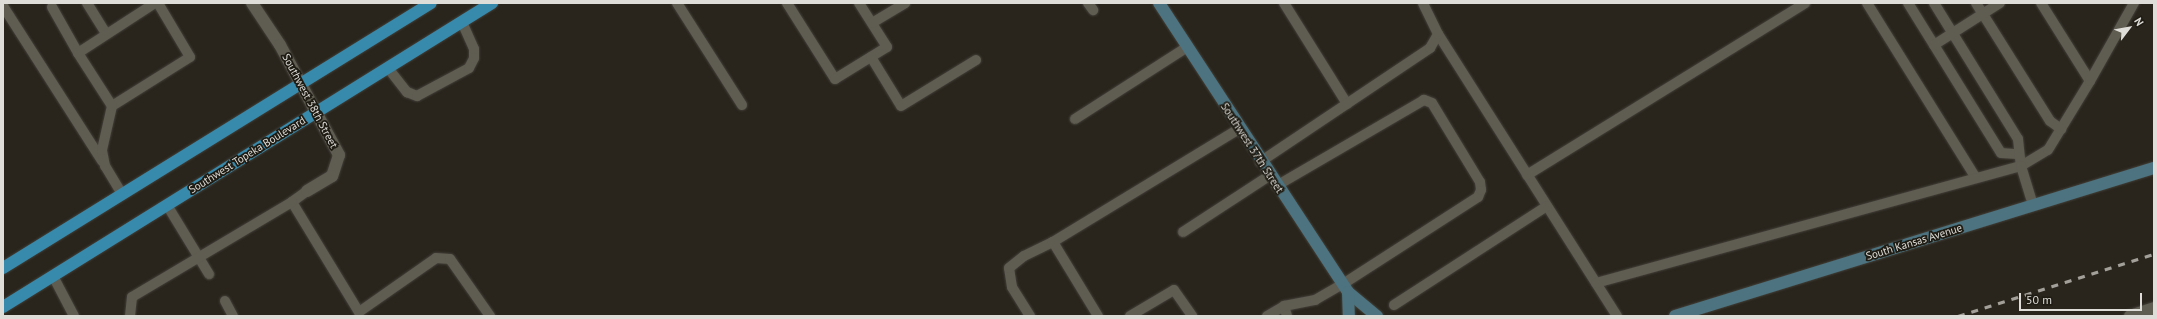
<!DOCTYPE html>
<style>
body{margin:0}
#map{position:relative;width:2157px;height:319px;overflow:hidden;background:#29251d;font-family:"PT Sans",sans-serif}
div>[style]{position:absolute}
.roads{filter:drop-shadow(0 0 1px #434039) drop-shadow(0 0 1px #434039)}
.lane>*{height:10px;margin:-5px;padding:0 5px;transform-origin:5px;border-radius:5px;background:#5f5c52}
.street>*{height:12px;margin:-6px;padding:0 6px;transform-origin:6px;border-radius:6px;background:#5f5c52}
.secondary>*{height:12px;margin:-6px;padding:0 6px;transform-origin:6px;border-radius:6px;background:#4c737f}
.primary>*{height:12px;margin:-6px;padding:0 6px;transform-origin:6px;border-radius:6px;background:#388aac}
.rail>*{height:3px;margin-top:-1.5px;transform-origin:0;background:repeating-linear-gradient(90deg,#a3a09a 0 7px,transparent 0 14px)}
span{translate:-50% -50%;white-space:nowrap;text-align:center;line-height:1.15;-webkit-text-stroke:3.5px #1f1c14;paint-order:stroke}
.street-label{font-size:11px;color:#dfddd8}
.frame{position:absolute;inset:0;border:4px solid #dfddd8;pointer-events:none}
.north{position:absolute;left:2109px;top:8px;width:40px;height:40px;-webkit-text-stroke:3px #1f1c14;paint-order:stroke;rotate:58deg;font-size:11px;font-weight:700;line-height:16px;text-align:center;color:#dfddd8}
.north::after{content:'';display:block;margin:auto;width:14px;height:18px;background:#dfddd8;clip-path:polygon(50% 0,100% 100%,50% 72%,0 100%)}
.scale{position:absolute;left:2019px;top:293px;width:123px;height:18px;box-sizing:border-box;border:2px solid #dfddd8;border-top:0;padding-left:5px;font-size:12px;line-height:14px;white-space:nowrap;color:#dfddd8;-webkit-text-stroke:3px #1f1c14;paint-order:stroke}
</style>
<div id="map">
<div class="roads">
<div class="lane">
<div style="left:87px;top:3px;width:36px;rotate:58deg"></div>
<div style="left:677px;top:3px;width:121px;rotate:57.5deg"></div>
<div style="left:787px;top:3px;width:90px;rotate:57.7deg"></div>
<div style="left:835px;top:79px;width:61px;rotate:-31.6deg"></div>
<div style="left:887px;top:47px;width:52px;rotate:-122.5deg"></div>
<div style="left:1088px;top:3px;width:9px;rotate:54deg"></div>
<div style="left:1284px;top:3px;width:119px;rotate:58deg"></div>
<div style="left:1867px;top:3px;width:206px;rotate:58.1deg"></div>
<div style="left:1908px;top:3px;width:176px;rotate:58.2deg"></div>
<div style="left:2001px;top:153px;width:16px;rotate:4deg"></div>
<div style="left:1934px;top:3px;width:160px;rotate:58.3deg"></div>
<div style="left:2018px;top:139px;width:27px;rotate:84deg"></div>
<div style="left:2021px;top:166px;width:31px;rotate:-31deg"></div>
<div style="left:2048px;top:150px;width:81px;rotate:-58.7deg"></div>
<div style="left:2090px;top:81px;width:92px;rotate:-122.1deg"></div>
<div style="left:1976px;top:3px;width:139px;rotate:57.9deg"></div>
<div style="left:2050px;top:121px;width:14px;rotate:36deg"></div>
<div style="left:3px;top:6px;width:184px;rotate:57.4deg"></div>
<div style="left:52px;top:7px;width:53px;rotate:60.5deg"></div>
<div style="left:872px;top:23px;width:39px;rotate:-31deg"></div>
<div style="left:1438px;top:34px;width:334px;rotate:57.6deg"></div>
<div style="left:1934px;top:45px;width:78px;rotate:-32.5deg"></div>
<div style="left:871px;top:57px;width:57px;rotate:58.5deg"></div>
<div style="left:901px;top:106px;width:88px;rotate:-31.5deg"></div>
<div style="left:388px;top:68px;width:31px;rotate:52deg"></div>
<div style="left:407px;top:92px;width:11px;rotate:22deg"></div>
<div style="left:417px;top:96px;width:59px;rotate:-28.3deg"></div>
<div style="left:469px;top:68px;width:11px;rotate:-63deg"></div>
<div style="left:474px;top:58px;width:9px;rotate:-90deg"></div>
<div style="left:474px;top:49px;width:30px;rotate:-114deg"></div>
<div style="left:2090px;top:81px;width:90px;rotate:-60.6deg"></div>
<div style="left:112px;top:106px;width:92px;rotate:-32.1deg"></div>
<div style="left:190px;top:57px;width:63px;rotate:-120.7deg"></div>
<div style="left:1075px;top:119px;width:133px;rotate:-32.7deg"></div>
<div style="left:1260px;top:162px;width:205px;rotate:-33.8deg"></div>
<div style="left:1430px;top:48px;width:16px;rotate:-60deg"></div>
<div style="left:1438px;top:34px;width:34px;rotate:-116deg"></div>
<div style="left:1527px;top:175px;width:327px;rotate:-31.7deg"></div>
<div style="left:307px;top:191px;width:19px;rotate:144deg"></div>
<div style="left:292px;top:202px;width:129px;rotate:58.7deg"></div>
<div style="left:359px;top:312px;width:94px;rotate:-35deg"></div>
<div style="left:436px;top:258px;width:14px;rotate:4deg"></div>
<div style="left:450px;top:259px;width:70px;rotate:54.9deg"></div>
<div style="left:122px;top:194px;width:33px;rotate:-121deg"></div>
<div style="left:105px;top:166px;width:16px;rotate:-101deg"></div>
<div style="left:102px;top:150px;width:45px;rotate:-77.2deg"></div>
<div style="left:112px;top:106px;width:63px;rotate:-122.7deg"></div>
<div style="left:78px;top:53px;width:92px;rotate:-33deg"></div>
<div style="left:167px;top:205px;width:81px;rotate:58.7deg"></div>
<div style="left:1183px;top:232px;width:103px;rotate:-33.1deg"></div>
<div style="left:53px;top:276px;width:45px;rotate:62.3deg"></div>
<div style="left:1596px;top:283px;width:441px;rotate:-15.4deg"></div>
<div style="left:2021px;top:166px;width:41px;rotate:72.9deg"></div>
<div style="left:225px;top:301px;width:17px;rotate:62deg"></div>
<div style="left:1394px;top:305px;width:182px;rotate:-32.9deg"></div>
<div style="left:1284px;top:306px;width:10px;rotate:73deg"></div>
<div style="left:130px;top:316px;width:19px;rotate:-84deg"></div>
<div style="left:132px;top:297px;width:186px;rotate:-30.7deg"></div>
<div style="left:1030px;top:316px;width:34px;rotate:-122deg"></div>
<div style="left:1012px;top:287px;width:19px;rotate:-99deg"></div>
<div style="left:1009px;top:268px;width:19px;rotate:-39deg"></div>
<div style="left:1024px;top:256px;width:32px;rotate:-26deg"></div>
<div style="left:1098px;top:316px;width:87px;rotate:-121.3deg"></div>
<div style="left:1053px;top:242px;width:218px;rotate:-31.3deg"></div>
<div style="left:1130px;top:316px;width:51px;rotate:-30.6deg"></div>
<div style="left:1174px;top:290px;width:32px;rotate:55deg"></div>
<div style="left:1267px;top:316px;width:20px;rotate:-30deg"></div>
<div style="left:1284px;top:306px;width:32px;rotate:-11deg"></div>
<div style="left:1315px;top:300px;width:32px;rotate:-30deg"></div>
<div style="left:1343px;top:284px;width:161px;rotate:-32.8deg"></div>
<div style="left:1478px;top:197px;width:8px;rotate:-67deg"></div>
<div style="left:1481px;top:190px;width:8px;rotate:-97deg"></div>
<div style="left:1480px;top:182px;width:92px;rotate:-121.3deg"></div>
<div style="left:1432px;top:103px;width:9px;rotate:-159deg"></div>
<div style="left:1424px;top:100px;width:171px;rotate:149.8deg"></div>
</div>
<div class="street">
<div style="left:252px;top:3px;width:50px;rotate:56.3deg"></div>
<div style="left:280px;top:45px;width:125px;rotate:61.8deg"></div>
<div style="left:339px;top:155px;width:22px;rotate:108deg"></div>
<div style="left:332px;top:176px;width:29px;rotate:149deg"></div>
<div style="left:2130px;top:316px;width:25px;rotate:-18deg"></div>
</div>
<div class="secondary">
<div style="left:1159px;top:3px;width:345px;rotate:56.8deg"></div>
<div style="left:1348px;top:292px;width:38px;rotate:40deg"></div>
<div style="left:1348px;top:292px;width:24px;rotate:88deg"></div>
<div style="left:1675px;top:316px;width:501px;rotate:-17.17deg"></div>
</div>
<div class="primary">
<div style="left:3px;top:268px;width:503px;rotate:-31.76deg"></div>
<div style="left:3px;top:307px;width:576px;rotate:-31.87deg"></div>
</div>
</div>
<div class="rail">
<div style="left:1958px;top:316px;width:206px;rotate:-17.6deg"></div>
</div>
<div class="street-label">
<span style="left:310px;top:101px;rotate:62deg">Southwest 38th Street</span>
<span style="left:1252px;top:148px;rotate:57deg">Southwest 37th Street</span>
<span style="left:247px;top:155px;rotate:-32deg">Southwest Topeka Boulevard</span>
<span style="left:1914px;top:242px;rotate:-17deg">South Kansas Avenue</span>
</div>
<div class="frame"></div>
<div class="north">N</div>
<div class="scale">50 m</div>
</div>
